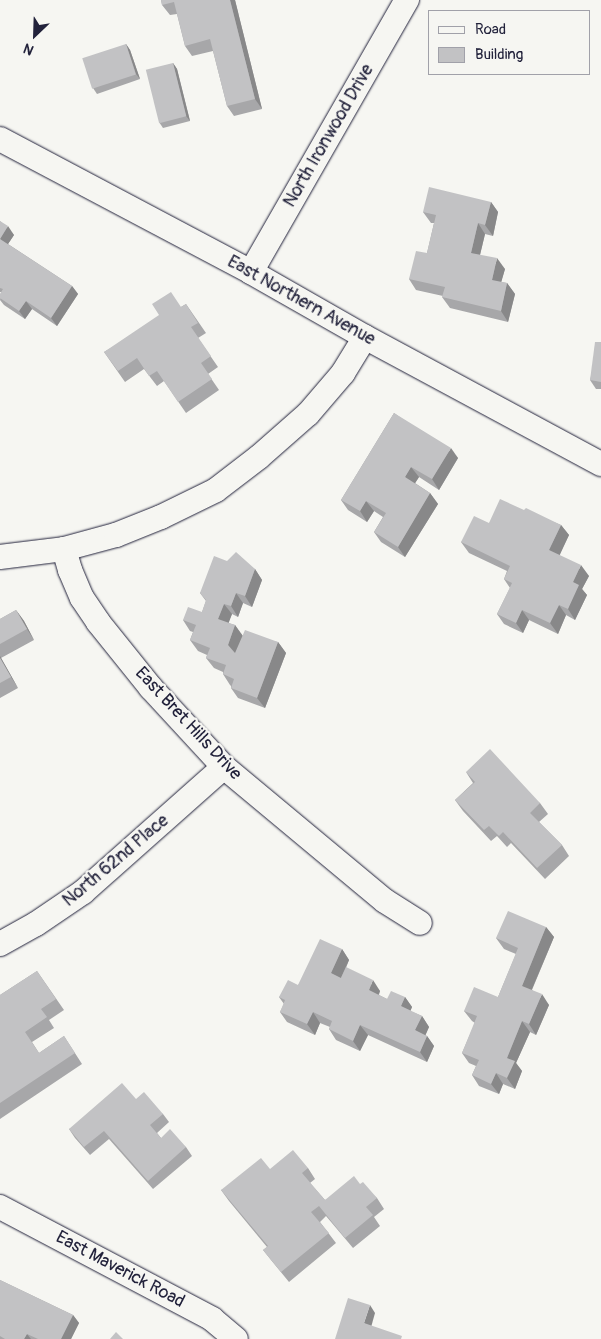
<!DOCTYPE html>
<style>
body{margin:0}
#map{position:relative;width:601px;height:1339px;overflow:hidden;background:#f6f6f2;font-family:Pangolin,sans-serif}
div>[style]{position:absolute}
.roads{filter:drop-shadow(0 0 1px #22223b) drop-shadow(0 0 1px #22223b)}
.minor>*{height:24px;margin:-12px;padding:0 12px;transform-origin:12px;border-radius:12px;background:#f6f6f2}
.wall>*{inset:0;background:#a7a7a9}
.shaded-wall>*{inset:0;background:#888889}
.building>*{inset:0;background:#c2c2c4;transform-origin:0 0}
span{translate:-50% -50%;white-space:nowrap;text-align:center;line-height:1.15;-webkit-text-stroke:4.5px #f6f6f2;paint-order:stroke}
.street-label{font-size:18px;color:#22223b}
.legend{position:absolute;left:428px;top:10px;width:162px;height:65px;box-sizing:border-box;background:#f6f6f2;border:1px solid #a1a1a9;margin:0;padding:6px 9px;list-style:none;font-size:15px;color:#22223b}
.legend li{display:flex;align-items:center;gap:10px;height:25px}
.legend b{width:25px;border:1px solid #a1a1a9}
.north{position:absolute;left:10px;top:10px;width:50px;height:50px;-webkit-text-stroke:4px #f6f6f2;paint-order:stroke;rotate:204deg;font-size:14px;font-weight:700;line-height:20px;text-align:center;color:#22223b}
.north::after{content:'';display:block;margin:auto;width:18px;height:22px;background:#22223b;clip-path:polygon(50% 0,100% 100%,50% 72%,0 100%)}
</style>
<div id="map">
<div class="roads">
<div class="minor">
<div style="left:0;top:139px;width:284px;rotate:27.9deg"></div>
<div style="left:251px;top:272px;width:131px;rotate:29.7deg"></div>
<div style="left:365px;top:337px;width:268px;rotate:28.3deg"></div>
<div style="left:251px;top:272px;width:314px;rotate:-60.2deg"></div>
<div style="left:64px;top:549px;width:22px;rotate:74deg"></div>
<div style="left:70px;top:570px;width:30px;rotate:67deg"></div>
<div style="left:82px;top:598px;width:29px;rotate:56deg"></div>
<div style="left:98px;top:622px;width:85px;rotate:51.2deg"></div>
<div style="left:151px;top:688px;width:108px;rotate:47.3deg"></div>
<div style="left:224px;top:767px;width:209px;rotate:39.8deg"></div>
<div style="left:385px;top:901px;width:41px;rotate:32.2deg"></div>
<div style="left:0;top:557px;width:64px;rotate:-7.1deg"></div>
<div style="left:64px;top:549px;width:54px;rotate:-15.1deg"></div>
<div style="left:116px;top:535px;width:48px;rotate:-21.8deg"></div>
<div style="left:161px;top:517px;width:61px;rotate:-26.1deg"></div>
<div style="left:216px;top:490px;width:54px;rotate:-37.5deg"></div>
<div style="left:259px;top:457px;width:65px;rotate:-41.3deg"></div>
<div style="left:308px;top:414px;width:54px;rotate:-49.5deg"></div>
<div style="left:343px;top:373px;width:42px;rotate:-58.6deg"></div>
<div style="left:0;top:944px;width:41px;rotate:-29.1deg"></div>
<div style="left:36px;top:924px;width:57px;rotate:-34.2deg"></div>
<div style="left:83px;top:892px;width:188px;rotate:-41.6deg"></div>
<div style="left:0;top:1207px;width:240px;rotate:27.8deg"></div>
<div style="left:212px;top:1319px;width:31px;rotate:40deg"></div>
</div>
</div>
<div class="wall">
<div style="clip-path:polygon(161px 0,235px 0,262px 109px,234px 116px,227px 106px,213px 51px,192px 56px,185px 46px,177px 14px,170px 15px,162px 5px)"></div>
<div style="clip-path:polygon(126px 44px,130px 50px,140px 79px,97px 94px,93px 88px)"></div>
<div style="clip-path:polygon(173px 63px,177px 69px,190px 121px,163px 128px,159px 122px)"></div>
<div style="clip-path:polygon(491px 202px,498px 212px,493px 236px,485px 234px,480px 255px,505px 269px,501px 282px,507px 283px,515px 294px,508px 322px,450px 308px,442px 297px,443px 296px,416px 290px,409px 279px,427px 253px,434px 223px,431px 223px,423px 212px)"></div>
<div style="clip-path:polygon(0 221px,14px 235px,8px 244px,72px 286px,78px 294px,57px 326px,32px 309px,25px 319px,4px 305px,0 300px,1px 292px,0 292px)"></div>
<div style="clip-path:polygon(186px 304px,206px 333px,198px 338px,218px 367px,208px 374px,219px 390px,186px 413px,164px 381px,157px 386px,144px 369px,125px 382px,104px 352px)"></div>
<div style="clip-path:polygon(601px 342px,601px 389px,596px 389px,590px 380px)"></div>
<div style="clip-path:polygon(394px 413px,458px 458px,439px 490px,419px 477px,415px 483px,430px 493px,438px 504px,405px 557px,381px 542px,374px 532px,383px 517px,374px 511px,367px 522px,348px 510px,341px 500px)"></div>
<div style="clip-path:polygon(524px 510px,561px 525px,569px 535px,559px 555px,589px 576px,582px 589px,587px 595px,575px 620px,566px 615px,558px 634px,529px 620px,523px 633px,504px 624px,497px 614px,510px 588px,504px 579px,507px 571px,469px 553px,461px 542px,489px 523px)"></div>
<div style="clip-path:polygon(227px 561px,255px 569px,262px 580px,252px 607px,243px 603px,238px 617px,232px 614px,228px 623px,235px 625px,242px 636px,278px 642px,286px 653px,265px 708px,238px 698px,231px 688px,231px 686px,230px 685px,223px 674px,223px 672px,214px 668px,206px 658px,207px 655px,198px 651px,190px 640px,193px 632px,190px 631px,183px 620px,202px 612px,206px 601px,200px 593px)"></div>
<div style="clip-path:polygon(16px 610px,24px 621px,34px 640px,1px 658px,18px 688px,0 698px,0 619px)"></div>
<div style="clip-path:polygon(466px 772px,540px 803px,548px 814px,539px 822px,562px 845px,569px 856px,545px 879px,511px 843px,507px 847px,497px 836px,491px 841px,463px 811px,455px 800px,473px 783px)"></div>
<div style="clip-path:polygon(546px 927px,554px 937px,532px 990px,549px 1005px,536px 1035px,530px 1032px,516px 1063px,522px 1071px,515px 1089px,503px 1084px,499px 1094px,479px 1086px,472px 1075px,476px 1066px,469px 1063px,462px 1053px,475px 1023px,472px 1021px,464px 1011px,498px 997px,516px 954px,504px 949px,496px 938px)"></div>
<div style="clip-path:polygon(342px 949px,349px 960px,346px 968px,380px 991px,379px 995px,387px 999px,405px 997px,412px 1007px,410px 1011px,422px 1016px,429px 1027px,425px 1035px,427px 1036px,434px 1046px,427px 1062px,368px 1035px,360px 1051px,336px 1040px,329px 1029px,330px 1027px,320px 1023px,315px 1035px,287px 1022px,280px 1012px,284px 1004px,279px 997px,298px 985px)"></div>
<div style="clip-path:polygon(37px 971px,64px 1010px,49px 1020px,54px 1028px,32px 1042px,39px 1053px,64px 1036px,82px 1064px,0 1119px,0 995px)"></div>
<div style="clip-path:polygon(136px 1099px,163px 1114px,169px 1122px,157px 1133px,161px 1138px,186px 1147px,192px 1156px,153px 1189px,109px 1139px,90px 1155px,75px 1138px,69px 1129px)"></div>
<div style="clip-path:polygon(308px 1168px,315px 1179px,310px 1183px,325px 1200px,360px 1184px,377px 1198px,384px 1209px,374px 1217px,380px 1226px,353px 1248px,326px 1216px,320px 1222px,336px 1243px,289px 1282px,271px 1260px,263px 1250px,267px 1247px,229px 1201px,221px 1190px,270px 1169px)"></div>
<div style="clip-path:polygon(0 1280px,73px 1315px,79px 1323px,71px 1339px,0 1339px)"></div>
</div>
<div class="shaded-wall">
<div style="clip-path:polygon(230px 0,235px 0,262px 109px,255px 99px)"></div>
<div style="clip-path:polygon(126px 44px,130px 50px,140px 79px,136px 74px)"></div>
<div style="clip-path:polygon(173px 63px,177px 69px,190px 121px,186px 116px)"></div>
<div style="clip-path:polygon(491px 202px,498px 212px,493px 236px,485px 225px)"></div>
<div style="clip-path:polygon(478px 223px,485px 234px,478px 263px,471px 253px)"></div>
<div style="clip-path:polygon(8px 226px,14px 235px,6px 247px,0 239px)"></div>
<div style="clip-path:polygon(497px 258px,505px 269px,499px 290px,492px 280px)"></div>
<div style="clip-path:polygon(507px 283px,515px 294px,508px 322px,501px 311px)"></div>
<div style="clip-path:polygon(72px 286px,78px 294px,57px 326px,51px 318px)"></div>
<div style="clip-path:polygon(26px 301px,32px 309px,25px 319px,19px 311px)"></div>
<div style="clip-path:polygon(451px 448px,458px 458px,439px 490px,432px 479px)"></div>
<div style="clip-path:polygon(411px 467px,419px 477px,412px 488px,405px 477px)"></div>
<div style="clip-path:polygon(430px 493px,438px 504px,405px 557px,398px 547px)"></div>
<div style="clip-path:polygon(366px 501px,374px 511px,367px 522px,360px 511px)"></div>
<div style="clip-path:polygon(561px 525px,569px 535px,557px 561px,549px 550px)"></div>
<div style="clip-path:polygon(581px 565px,589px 576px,582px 589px,587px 595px,575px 620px,568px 609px,573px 582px)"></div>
<div style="clip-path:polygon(255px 569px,262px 580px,252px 607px,245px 596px)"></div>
<div style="clip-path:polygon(236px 593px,243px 603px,238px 617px,231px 606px)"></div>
<div style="clip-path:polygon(224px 604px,232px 614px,226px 630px,218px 619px)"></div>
<div style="clip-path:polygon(559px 605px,566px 615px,558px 634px,550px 623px)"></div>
<div style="clip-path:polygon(16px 610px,24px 621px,34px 640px,27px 629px)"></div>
<div style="clip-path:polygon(522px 610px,529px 620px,523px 633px,516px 623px)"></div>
<div style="clip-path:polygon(235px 625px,243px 636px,235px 656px,228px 645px)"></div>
<div style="clip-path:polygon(278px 642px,286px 653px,265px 708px,257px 698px)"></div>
<div style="clip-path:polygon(0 656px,18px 688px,11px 677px,0 658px)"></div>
<div style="clip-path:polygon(546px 927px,554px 937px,529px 996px,522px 986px)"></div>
<div style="clip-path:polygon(342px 949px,349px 960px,338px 984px,331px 973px)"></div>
<div style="clip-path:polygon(373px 980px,380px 991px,376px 1000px,369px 990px)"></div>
<div style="clip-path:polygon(542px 994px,549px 1005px,536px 1035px,529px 1024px)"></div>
<div style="clip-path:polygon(405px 997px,412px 1007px,408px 1017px,401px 1006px)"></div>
<div style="clip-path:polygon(313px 1012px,320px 1023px,315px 1035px,307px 1024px)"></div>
<div style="clip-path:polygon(422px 1016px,429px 1027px,423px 1041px,415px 1030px)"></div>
<div style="clip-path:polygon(522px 1021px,530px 1032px,516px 1063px,522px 1071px,515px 1089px,507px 1078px,507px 1058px)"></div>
<div style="clip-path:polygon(360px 1025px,368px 1035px,360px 1051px,353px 1041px)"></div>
<div style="clip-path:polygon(427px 1036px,434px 1046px,427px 1062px,420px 1052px)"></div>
<div style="clip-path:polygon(496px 1073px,503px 1084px,499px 1094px,491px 1084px)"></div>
<div style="clip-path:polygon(370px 1305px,375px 1313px,370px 1331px,364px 1323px)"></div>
<div style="clip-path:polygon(73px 1315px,79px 1323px,71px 1339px,61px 1339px)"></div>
<div style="clip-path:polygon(27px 1334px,31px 1339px,24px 1339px)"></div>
</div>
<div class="building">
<div style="clip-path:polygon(161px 0,230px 0,255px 99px,227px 106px,210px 39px,185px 46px,174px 2px,162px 5px)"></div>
<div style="left:126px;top:44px;width:32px;height:46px;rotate:72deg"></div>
<div style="left:173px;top:63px;width:55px;height:28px;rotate:76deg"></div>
<div style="clip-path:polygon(429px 187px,491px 202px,485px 225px,478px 223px,471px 253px,497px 258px,492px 280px,507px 283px,501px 311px,442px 297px,445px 287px,409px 279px,416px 251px,427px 253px,436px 215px,423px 212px)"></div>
<div style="clip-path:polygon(0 221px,8px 226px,0 239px,72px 286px,51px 318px,26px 301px,19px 311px,0 298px,0 294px,3px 289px,0 288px)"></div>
<div style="clip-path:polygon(171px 292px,181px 307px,186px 304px,198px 323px,191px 327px,211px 356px,201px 363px,212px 379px,178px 402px,157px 371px,149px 376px,137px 358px,118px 371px,104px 352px,159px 315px,152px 304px)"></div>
<div style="clip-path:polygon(595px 342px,601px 342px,601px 382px,590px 380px)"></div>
<div style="clip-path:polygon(394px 413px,451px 448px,432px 479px,411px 467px,405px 477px,430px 493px,398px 547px,374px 532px,386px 513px,366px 501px,360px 511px,341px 500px)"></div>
<div style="clip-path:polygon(500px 499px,524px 510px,526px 508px,561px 525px,549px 550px,581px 565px,573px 582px,579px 585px,568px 609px,559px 605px,550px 623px,522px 610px,516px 623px,497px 614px,512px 583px,504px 579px,510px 566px,461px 542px,474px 516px,489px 523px)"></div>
<div style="clip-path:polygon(236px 552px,255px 569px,245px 596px,236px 593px,231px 606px,224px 604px,218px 619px,235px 625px,228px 645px,235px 653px,245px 630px,278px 642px,257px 698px,231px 688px,234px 679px,223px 674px,226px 665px,206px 658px,210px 648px,190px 640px,196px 625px,183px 620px,188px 607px,202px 612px,206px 600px,200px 593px,214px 556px,227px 561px)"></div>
<div style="clip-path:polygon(16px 610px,27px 629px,0 644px,0 619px)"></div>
<div style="clip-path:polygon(0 658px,11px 677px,0 683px)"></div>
<div style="clip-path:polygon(490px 749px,540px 803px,530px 813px,562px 845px,537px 868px,503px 832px,499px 836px,489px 826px,484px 830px,455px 800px,475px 782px,466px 772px)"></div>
<div style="clip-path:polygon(508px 911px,546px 927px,522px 986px,542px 994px,529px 1024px,522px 1021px,507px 1058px,515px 1061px,507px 1078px,496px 1073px,491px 1084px,472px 1075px,479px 1060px,462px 1053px,477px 1016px,464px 1011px,474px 987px,498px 997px,518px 948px,496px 938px)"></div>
<div style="clip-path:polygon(320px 939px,342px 949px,331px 973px,341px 978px,346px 967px,373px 980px,369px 990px,387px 999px,391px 991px,405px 997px,401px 1006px,422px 1016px,415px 1030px,427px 1036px,420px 1052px,360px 1025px,353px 1041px,329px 1029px,332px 1021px,313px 1012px,307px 1024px,280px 1012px,285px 1000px,279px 997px,288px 980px,298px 985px)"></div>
<div style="clip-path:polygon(37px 971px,56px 999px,41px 1009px,47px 1017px,25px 1032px,39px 1053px,64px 1036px,75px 1053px,0 1103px,0 995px)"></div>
<div style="clip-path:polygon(122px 1083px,136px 1099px,144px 1092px,163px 1114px,150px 1125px,161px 1138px,170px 1129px,186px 1147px,148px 1181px,104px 1131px,84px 1147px,69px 1129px)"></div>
<div style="clip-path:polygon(293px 1150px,308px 1168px,302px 1173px,325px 1200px,354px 1176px,360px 1184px,363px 1182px,377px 1198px,366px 1207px,373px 1215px,345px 1238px,319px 1206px,311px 1212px,329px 1233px,281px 1272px,263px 1250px,268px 1246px,221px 1190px,261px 1158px,270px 1169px)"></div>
<div style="clip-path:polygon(0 1280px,73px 1315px,61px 1339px,38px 1339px,27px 1334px,24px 1339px,5px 1339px,0 1336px)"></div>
<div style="clip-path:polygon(348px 1298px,370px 1305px,364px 1323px,402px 1336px,401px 1339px,335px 1339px)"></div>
<div style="clip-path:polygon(116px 1332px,123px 1339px,110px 1339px)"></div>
</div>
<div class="street-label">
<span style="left:329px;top:136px;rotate:-60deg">North Ironwood Drive</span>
<span style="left:301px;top:301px;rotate:29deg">East Northern Avenue</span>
<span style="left:188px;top:724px;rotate:47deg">East Bret Hills Drive</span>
<span style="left:116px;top:861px;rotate:-40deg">North 62nd Place</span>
<span style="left:120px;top:1270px;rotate:28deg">East Maverick Road</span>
</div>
<ul class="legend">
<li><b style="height:6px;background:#f6f6f2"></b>Road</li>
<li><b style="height:14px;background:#c2c2c4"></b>Building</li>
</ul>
<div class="north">N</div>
</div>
